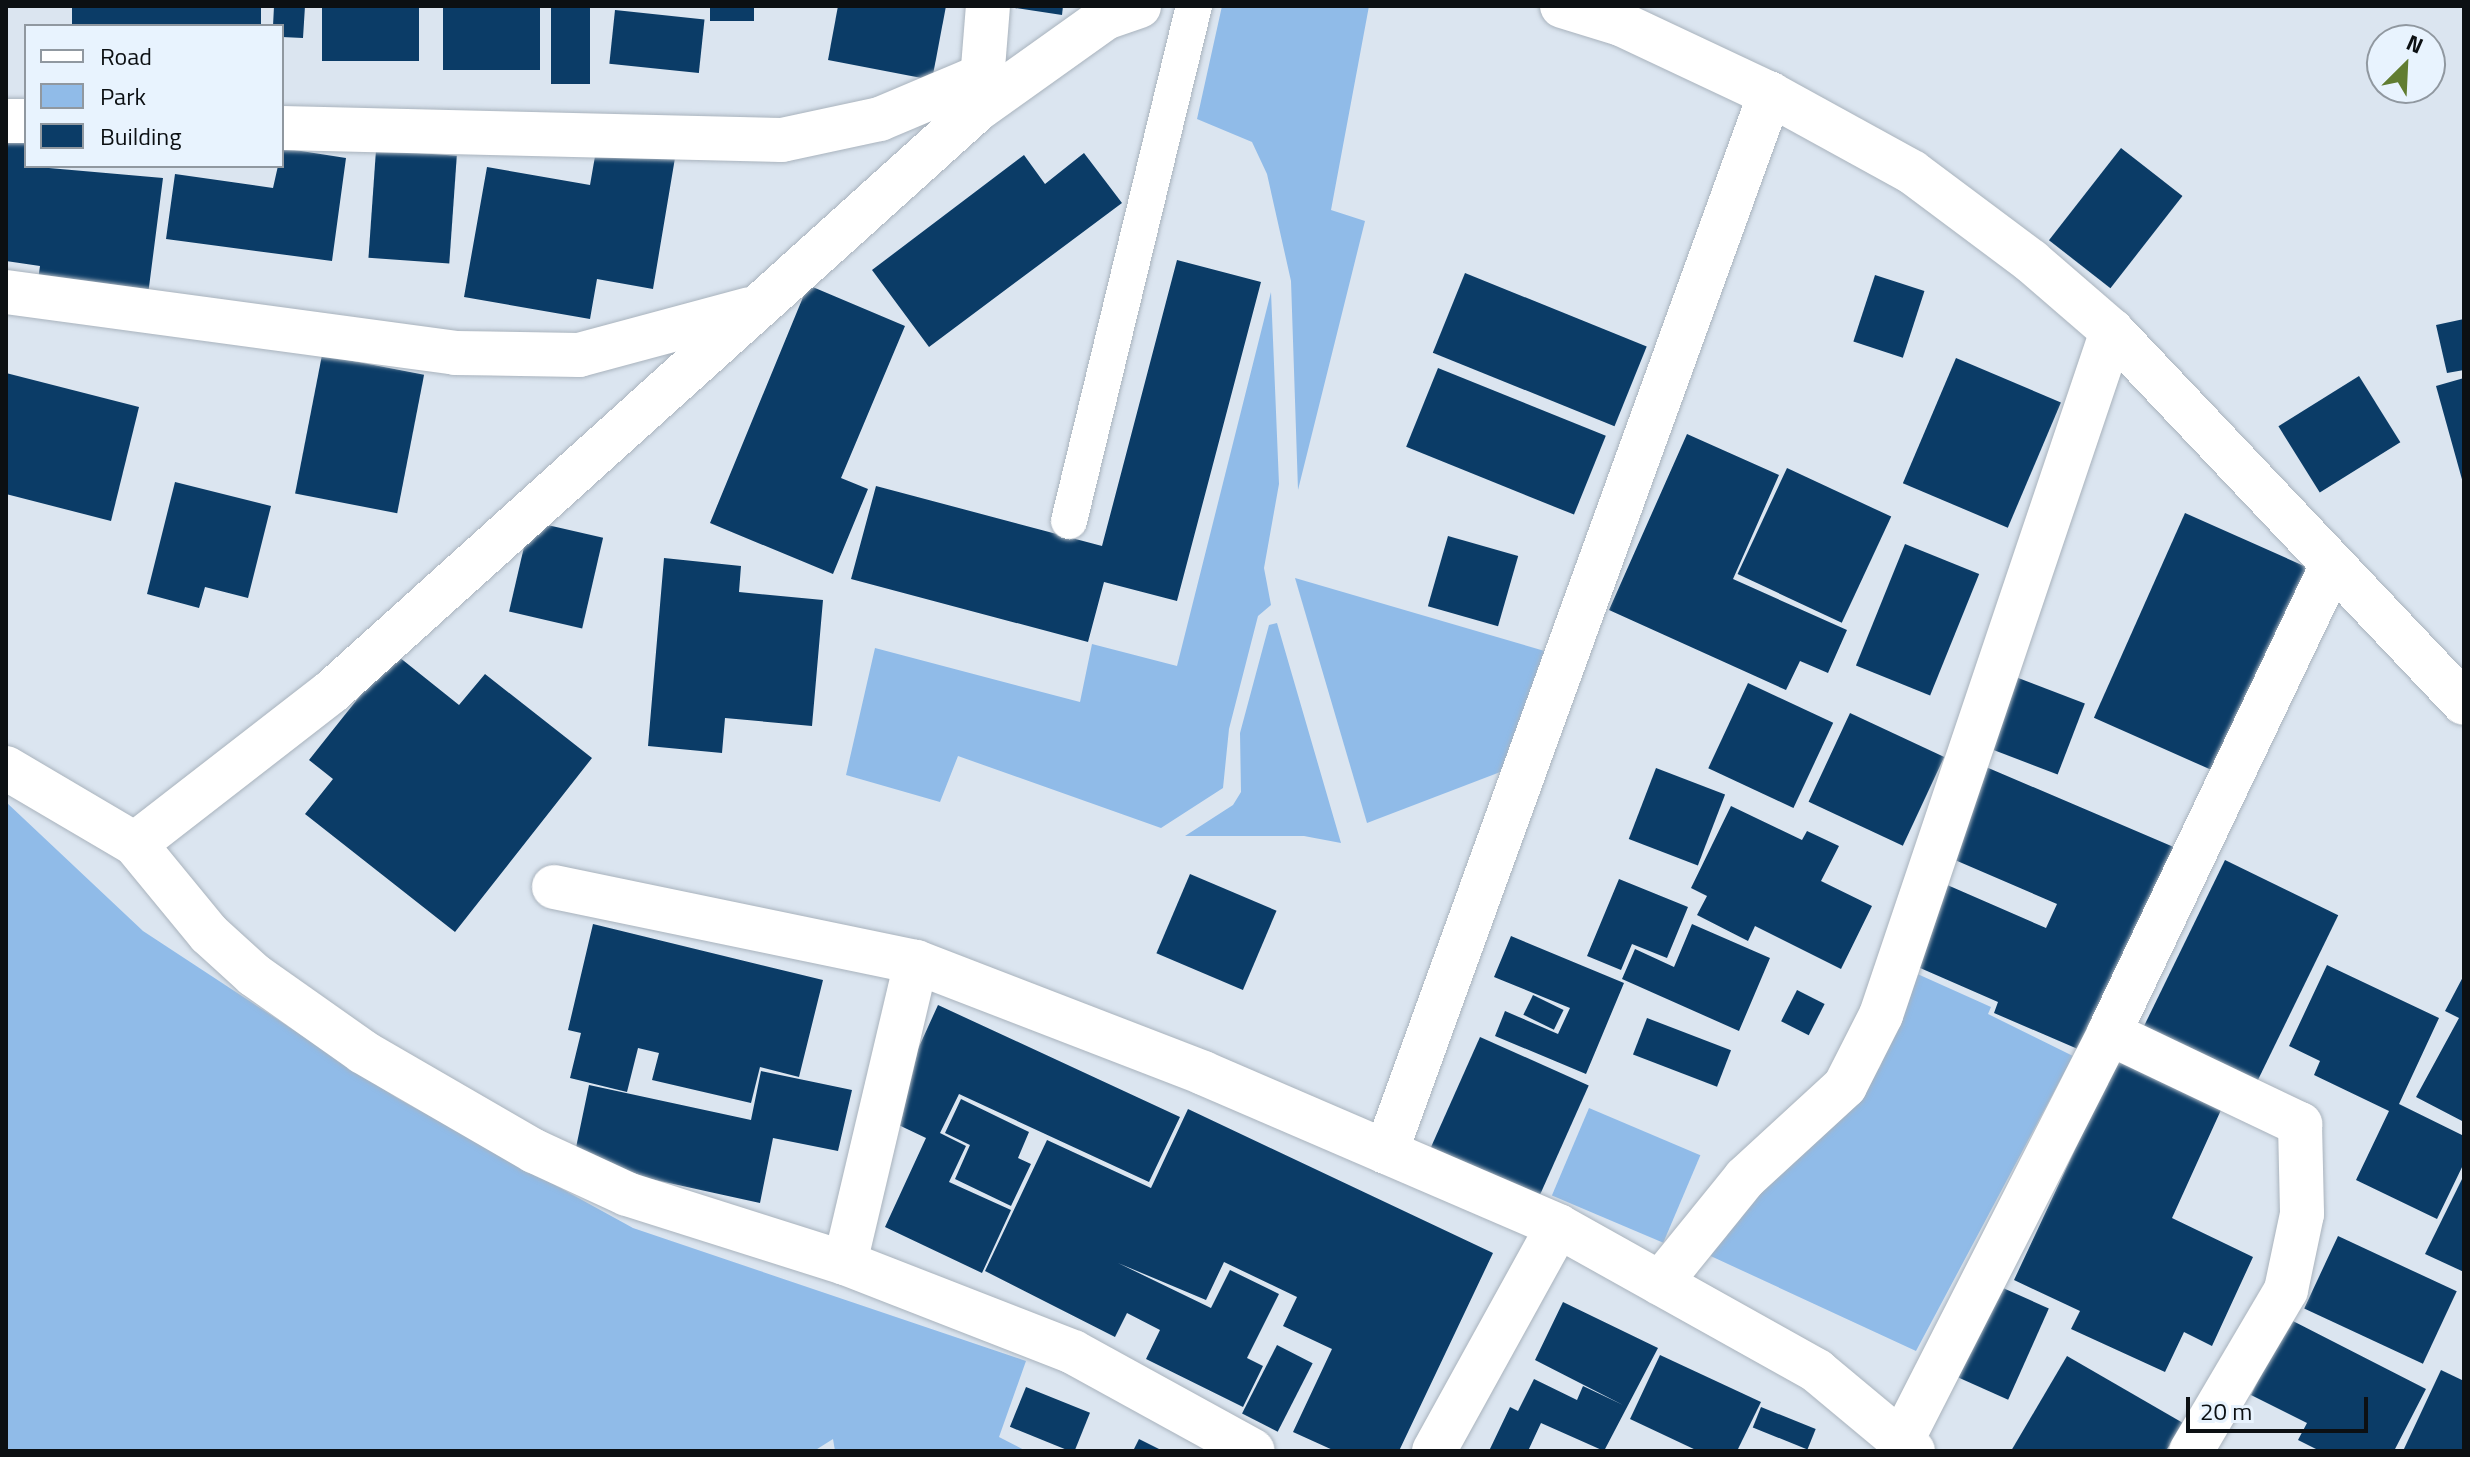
<!DOCTYPE html>
<style>
body{margin:0}
#map{position:relative;width:2470px;height:1457px;overflow:hidden;background:#dbe5f0;font-family:"Titillium Web",sans-serif}
div>[style]{position:absolute}
.green>*{inset:0;background:#90bbe8;transform-origin:0 0}
.building>*{inset:0;background:#0b3c67;transform-origin:0 0}
.roads{filter:drop-shadow(0 0 2px #a9b3bd) drop-shadow(0 0 2px #a9b3bd)}
.lane>*{height:36px;margin:-18px;padding:0 18px;transform-origin:18px;border-radius:18px;background:#fff}
.street>*{height:44px;margin:-22px;padding:0 22px;transform-origin:22px;border-radius:22px;background:#fff}
span{translate:-50% -50%;white-space:nowrap;text-align:center;line-height:1.15;-webkit-text-stroke:8px #e8f3fe;paint-order:stroke}
.frame{position:absolute;inset:0;border:8px solid #0c1013;pointer-events:none}
.legend{position:absolute;left:24px;top:24px;width:260px;height:144px;box-sizing:border-box;background:#e8f3fe;border:2px solid #9098a0;margin:0;padding:10px 14px;list-style:none;font-size:24px;color:#0c1013}
.legend li{display:flex;align-items:center;gap:16px;height:40px}
.legend b{width:40px;border:2px solid #9098a0}
.north{position:absolute;left:2366px;top:24px;width:80px;height:80px;box-sizing:border-box;background:#e8f3fe;border:2px solid #9098a0;border-radius:50%;rotate:24deg;font-size:22px;font-weight:700;line-height:32px;text-align:center;color:#0c1013}
.north::after{content:'';display:block;margin:auto;width:28px;height:36px;background:#617d31;clip-path:polygon(50% 0,100% 100%,50% 72%,0 100%)}
.scale{position:absolute;left:2186px;top:1397px;width:182px;height:36px;box-sizing:border-box;border:4px solid #0c1013;border-top:0;padding-left:10px;font-size:24px;line-height:28px;white-space:nowrap;color:#0c1013;-webkit-text-stroke:6px #e8f3fe;paint-order:stroke}
</style>
<div id="map">
<div class="green">
<div style="clip-path:polygon(1222px 6px,1369px 6px,1331px 210px,1365px 221px,1298px 490px,1291px 281px,1267px 174px,1252px 142px,1197px 119px)"></div>
<div style="clip-path:polygon(1271px 292px,1279px 484px,1264px 568px,1271px 605px,1258px 616px,1229px 729px,1223px 788px,1161px 828px,958px 756px,940px 802px,846px 775px,875px 648px,1080px 702px,1092px 644px,1177px 666px)"></div>
<div style="clip-path:polygon(1295px 578px,1555px 654px,1516px 766px,1367px 823px)"></div>
<div style="clip-path:polygon(1277px 623px,1341px 843px,1304px 836px,1185px 836px,1233px 805px,1241px 792px,1240px 733px,1269px 625px)"></div>
<div style="clip-path:polygon(6px 802px,143px 931px,397px 1098px,633px 1228px,1026px 1361px,999px 1437px,1026px 1451px,835px 1451px,833px 1439px,814px 1451px,6px 1451px)"></div>
<div style="clip-path:polygon(1913px 972px,1991px 1007px,1988px 1014px,2073px 1056px,1916px 1351px,1702px 1252px,1880px 1067px)"></div>
<div style="left:1589px;top:1108px;width:121px;height:95px;rotate:23deg"></div>
</div>
<div class="building">
<div style="left:72px;top:6px;width:189px;height:19px"></div>
<div style="clip-path:polygon(274px 6px,305px 6px,303px 38px,282px 37px,282px 26px,273px 26px)"></div>
<div style="left:322px;top:6px;width:97px;height:55px"></div>
<div style="left:443px;top:6px;width:97px;height:64px"></div>
<div style="left:551px;top:6px;width:39px;height:78px"></div>
<div style="left:710px;top:6px;width:44px;height:15px"></div>
<div style="clip-path:polygon(838px 6px,946px 6px,932px 80px,828px 60px)"></div>
<div style="clip-path:polygon(1002px 6px,1063px 6px,1062px 15px)"></div>
<div style="left:615px;top:10px;width:90px;height:54px;rotate:6deg"></div>
<div style="clip-path:polygon(6px 130px,26px 133px,26px 166px,163px 178px,148px 295px,38px 280px,40px 266px,6px 261px)"></div>
<div style="clip-path:polygon(598px 139px,676px 152px,653px 289px,597px 279px,590px 319px,464px 297px,487px 167px,590px 185px)"></div>
<div style="clip-path:polygon(282px 148px,346px 158px,332px 261px,166px 239px,175px 174px,273px 188px)"></div>
<div style="left:2121px;top:148px;width:78px;height:117px;rotate:38deg"></div>
<div style="left:376px;top:150px;width:81px;height:108px;rotate:4deg"></div>
<div style="clip-path:polygon(1084px 153px,1122px 203px,929px 347px,872px 270px,1024px 155px,1045px 184px)"></div>
<div style="clip-path:polygon(1177px 260px,1261px 282px,1177px 601px,1104px 582px,1088px 642px,851px 579px,876px 486px,1102px 546px)"></div>
<div style="left:1465px;top:273px;width:196px;height:86px;rotate:22deg"></div>
<div style="left:1875px;top:275px;width:52px;height:70px;rotate:18deg"></div>
<div style="clip-path:polygon(808px 285px,905px 326px,841px 478px,868px 489px,833px 574px,710px 523px)"></div>
<div style="clip-path:polygon(2464px 319px,2464px 370px,2447px 373px,2436px 325px)"></div>
<div style="left:322px;top:355px;width:104px;height:141px;rotate:11deg"></div>
<div style="left:1956px;top:358px;width:114px;height:136px;rotate:23deg"></div>
<div style="left:1438px;top:368px;width:181px;height:85px;rotate:22deg"></div>
<div style="clip-path:polygon(6px 373px,139px 407px,111px 521px,6px 494px)"></div>
<div style="left:2359px;top:376px;width:78px;height:95px;rotate:58deg"></div>
<div style="clip-path:polygon(2464px 378px,2464px 483px,2463px 483px,2436px 386px)"></div>
<div style="clip-path:polygon(1687px 434px,1779px 475px,1733px 579px,1847px 630px,1828px 673px,1800px 661px,1786px 690px,1609px 610px)"></div>
<div style="left:1787px;top:468px;width:115px;height:117px;rotate:25deg"></div>
<div style="clip-path:polygon(175px 482px,271px 506px,248px 598px,205px 587px,199px 608px,147px 594px)"></div>
<div style="left:2185px;top:513px;width:137px;height:224px;rotate:24deg"></div>
<div style="left:530px;top:521px;width:75px;height:93px;rotate:13deg"></div>
<div style="left:1448px;top:536px;width:73px;height:73px;rotate:16deg"></div>
<div style="left:1905px;top:544px;width:80px;height:131px;rotate:22deg"></div>
<div style="clip-path:polygon(664px 558px,741px 566px,739px 592px,823px 600px,812px 726px,725px 718px,722px 753px,648px 746px)"></div>
<div style="clip-path:polygon(394px 653px,459px 705px,485px 674px,592px 758px,455px 932px,305px 814px,333px 779px,309px 760px)"></div>
<div style="left:2013px;top:676px;width:77px;height:76px;rotate:21deg"></div>
<div style="left:1748px;top:683px;width:94px;height:94px;rotate:25deg"></div>
<div style="left:1850px;top:713px;width:104px;height:98px;rotate:25deg"></div>
<div style="clip-path:polygon(1979px 764px,2183px 851px,2094px 1056px,1994px 1013px,1998px 1002px,1911px 964px,1945px 884px,2046px 928px,2057px 904px,1941px 854px)"></div>
<div style="left:1656px;top:768px;width:74px;height:76px;rotate:21deg"></div>
<div style="clip-path:polygon(1731px 806px,1802px 840px,1807px 831px,1839px 846px,1821px 881px,1872px 906px,1841px 969px,1755px 926px,1748px 941px,1697px 915px,1707px 896px,1691px 888px)"></div>
<div style="left:2225px;top:860px;width:126px;height:195px;rotate:26deg"></div>
<div style="left:1190px;top:874px;width:94px;height:86px;rotate:23deg"></div>
<div style="clip-path:polygon(1619px 879px,1688px 907px,1667px 958px,1632px 944px,1621px 970px,1587px 956px)"></div>
<div style="clip-path:polygon(593px 924px,823px 980px,799px 1077px,760px 1067px,751px 1103px,652px 1080px,659px 1053px,638px 1048px,627px 1092px,570px 1078px,581px 1033px,568px 1030px)"></div>
<div style="clip-path:polygon(1692px 924px,1770px 958px,1739px 1031px,1622px 979px,1635px 949px,1674px 967px)"></div>
<div style="clip-path:polygon(1511px 936px,1624px 983px,1586px 1074px,1495px 1036px,1505px 1011px,1558px 1034px,1570px 1008px,1494px 977px)"></div>
<div style="clip-path:polygon(2327px 965px,2439px 1018px,2399px 1104px,2464px 1136px,2464px 1163px,2437px 1219px,2356px 1180px,2389px 1111px,2314px 1075px,2320px 1061px,2289px 1046px)"></div>
<div style="clip-path:polygon(2464px 975px,2464px 1122px,2416px 1097px,2459px 1018px,2445px 1011px)"></div>
<div style="left:1797px;top:990px;width:31px;height:35px;rotate:27deg"></div>
<div style="left:1533px;top:995px;width:34px;height:22px;rotate:26deg"></div>
<div style="clip-path:polygon(938px 1005px,1180px 1117px,1149px 1182px,959px 1094px,940px 1133px,966px 1146px,949px 1182px,1011px 1210px,982px 1273px,885px 1227px,926px 1138px,886px 1119px)"></div>
<div style="left:1647px;top:1018px;width:90px;height:39px;rotate:21deg"></div>
<div style="left:1480px;top:1037px;width:119px;height:131px;rotate:24deg"></div>
<div style="clip-path:polygon(2121px 1051px,2226px 1099px,2172px 1218px,2253px 1257px,2212px 1346px,2184px 1332px,2165px 1372px,2071px 1329px,2080px 1311px,2014px 1280px)"></div>
<div style="clip-path:polygon(761px 1071px,852px 1090px,838px 1151px,773px 1138px,760px 1203px,573px 1162px,589px 1085px,751px 1120px)"></div>
<div style="clip-path:polygon(961px 1099px,1029px 1132px,1018px 1158px,1031px 1164px,1011px 1206px,955px 1179px,970px 1145px,945px 1133px)"></div>
<div style="clip-path:polygon(1188px 1109px,1493px 1253px,1399px 1451px,1335px 1451px,1293px 1432px,1332px 1349px,1283px 1326px,1297px 1297px,1224px 1262px,1206px 1300px,1118px 1263px,1211px 1308px,1230px 1270px,1279px 1294px,1247px 1358px,1263px 1366px,1243px 1407px,1146px 1359px,1160px 1330px,1127px 1313px,1115px 1337px,985px 1271px,1047px 1140px,1151px 1188px)"></div>
<div style="clip-path:polygon(2464px 1175px,2464px 1272px,2425px 1254px)"></div>
<div style="left:2338px;top:1236px;width:131px;height:80px;rotate:25deg"></div>
<div style="left:1994px;top:1284px;width:60px;height:100px;rotate:24deg"></div>
<div style="clip-path:polygon(1563px 1302px,1658px 1348px,1604px 1451px,1541px 1423px,1528px 1451px,1489px 1451px,1510px 1407px,1518px 1411px,1534px 1379px,1577px 1400px,1583px 1386px,1623px 1405px,1535px 1360px)"></div>
<div style="clip-path:polygon(2289px 1319px,2426px 1389px,2394px 1451px,2320px 1451px,2298px 1440px,2307px 1423px,2251px 1395px)"></div>
<div style="left:1277px;top:1345px;width:40px;height:77px;rotate:27deg"></div>
<div style="clip-path:polygon(1660px 1355px,1761px 1402px,1737px 1451px,1698px 1451px,1630px 1419px)"></div>
<div style="clip-path:polygon(2067px 1356px,2183px 1423px,2166px 1451px,2011px 1451px)"></div>
<div style="clip-path:polygon(2441px 1370px,2464px 1381px,2464px 1451px,2403px 1451px)"></div>
<div style="left:1026px;top:1387px;width:69px;height:43px;rotate:22deg"></div>
<div style="left:1761px;top:1407px;width:59px;height:22px;rotate:22deg"></div>
<div style="clip-path:polygon(1139px 1439px,1163px 1451px,1133px 1451px)"></div>
</div>
<div class="roads">
<div class="lane">
<div style="left:1069px;top:521px;width:530px;rotate:-76.36deg"></div>
</div>
<div class="street">
<div style="left:1562px;top:6px;width:62px;rotate:17deg"></div>
<div style="left:1621px;top:24px;width:165px;rotate:25.2deg"></div>
<div style="left:1770px;top:94px;width:162px;rotate:28.8deg"></div>
<div style="left:1912px;top:172px;width:149px;rotate:36.8deg"></div>
<div style="left:2031px;top:261px;width:107px;rotate:40.8deg"></div>
<div style="left:2112px;top:331px;width:512px;rotate:46.58deg"></div>
<div style="left:980px;top:105px;width:99px;rotate:-85.4deg"></div>
<div style="left:6px;top:121px;width:20px"></div>
<div style="left:282px;top:128px;width:500px;rotate:1.37deg"></div>
<div style="left:782px;top:140px;width:100px;rotate:-12.1deg"></div>
<div style="left:880px;top:119px;width:111px;rotate:-22.9deg"></div>
<div style="left:6px;top:292px;width:453px;rotate:7.7deg"></div>
<div style="left:455px;top:353px;width:124px;rotate:0.9deg"></div>
<div style="left:579px;top:355px;width:176px;rotate:-15.1deg"></div>
<div style="left:6px;top:768px;width:150px;rotate:30.5deg"></div>
<div style="left:135px;top:844px;width:248px;rotate:-37.8deg"></div>
<div style="left:331px;top:692px;width:872px;rotate:-42.03deg"></div>
<div style="left:979px;top:108px;width:155px;rotate:-35.5deg"></div>
<div style="left:1105px;top:18px;width:36px;rotate:-19deg"></div>
<div style="left:135px;top:844px;width:117px;rotate:50.6deg"></div>
<div style="left:209px;top:934px;width:61px;rotate:42.3deg"></div>
<div style="left:254px;top:975px;width:133px;rotate:35.2deg"></div>
<div style="left:363px;top:1052px;width:198px;rotate:30.1deg"></div>
<div style="left:534px;top:1151px;width:102px;rotate:24.8deg"></div>
<div style="left:627px;top:1194px;width:229px;rotate:17.6deg"></div>
<div style="left:845px;top:1263px;width:245px;rotate:21.3deg"></div>
<div style="left:1073px;top:1352px;width:205px;rotate:28.8deg"></div>
<div style="left:554px;top:887px;width:370px;rotate:11.7deg"></div>
<div style="left:916px;top:962px;width:308px;rotate:21.1deg"></div>
<div style="left:1203px;top:1073px;width:387px;rotate:23.3deg"></div>
<div style="left:1558px;top:1226px;width:297px;rotate:29.2deg"></div>
<div style="left:1817px;top:1371px;width:125px;rotate:39.8deg"></div>
<div style="left:2109px;top:1033px;width:212px;rotate:25.5deg"></div>
<div style="left:2300px;top:1124px;width:90px;rotate:88.7deg"></div>
<div style="left:2302px;top:1214px;width:78px;rotate:101.9deg"></div>
<div style="left:2286px;top:1290px;width:187px;rotate:120.5deg"></div>
<div style="left:1386px;top:1152px;width:1126px;rotate:-70.05deg"></div>
<div style="left:845px;top:1263px;width:309px;rotate:-76.7deg"></div>
<div style="left:1660px;top:1283px;width:135px;rotate:-51deg"></div>
<div style="left:1745px;top:1178px;width:136px;rotate:-42.6deg"></div>
<div style="left:1845px;top:1086px;width:80px;rotate:-63.1deg"></div>
<div style="left:1881px;top:1015px;width:722px;rotate:-71.34deg"></div>
<div style="left:1903px;top:1438px;width:454px;rotate:-63deg"></div>
<div style="left:2109px;top:1033px;width:518px;rotate:-64.52deg"></div>
<div style="left:1434px;top:1451px;width:257px;rotate:-61.1deg"></div>
</div>
</div>
<div class="frame"></div>
<ul class="legend">
<li><b style="height:10px;background:#fff"></b>Road</li>
<li><b style="height:22px;background:#90bbe8"></b>Park</li>
<li><b style="height:22px;background:#0b3c67"></b>Building</li>
</ul>
<div class="north">N</div>
<div class="scale">20 m</div>
</div>
